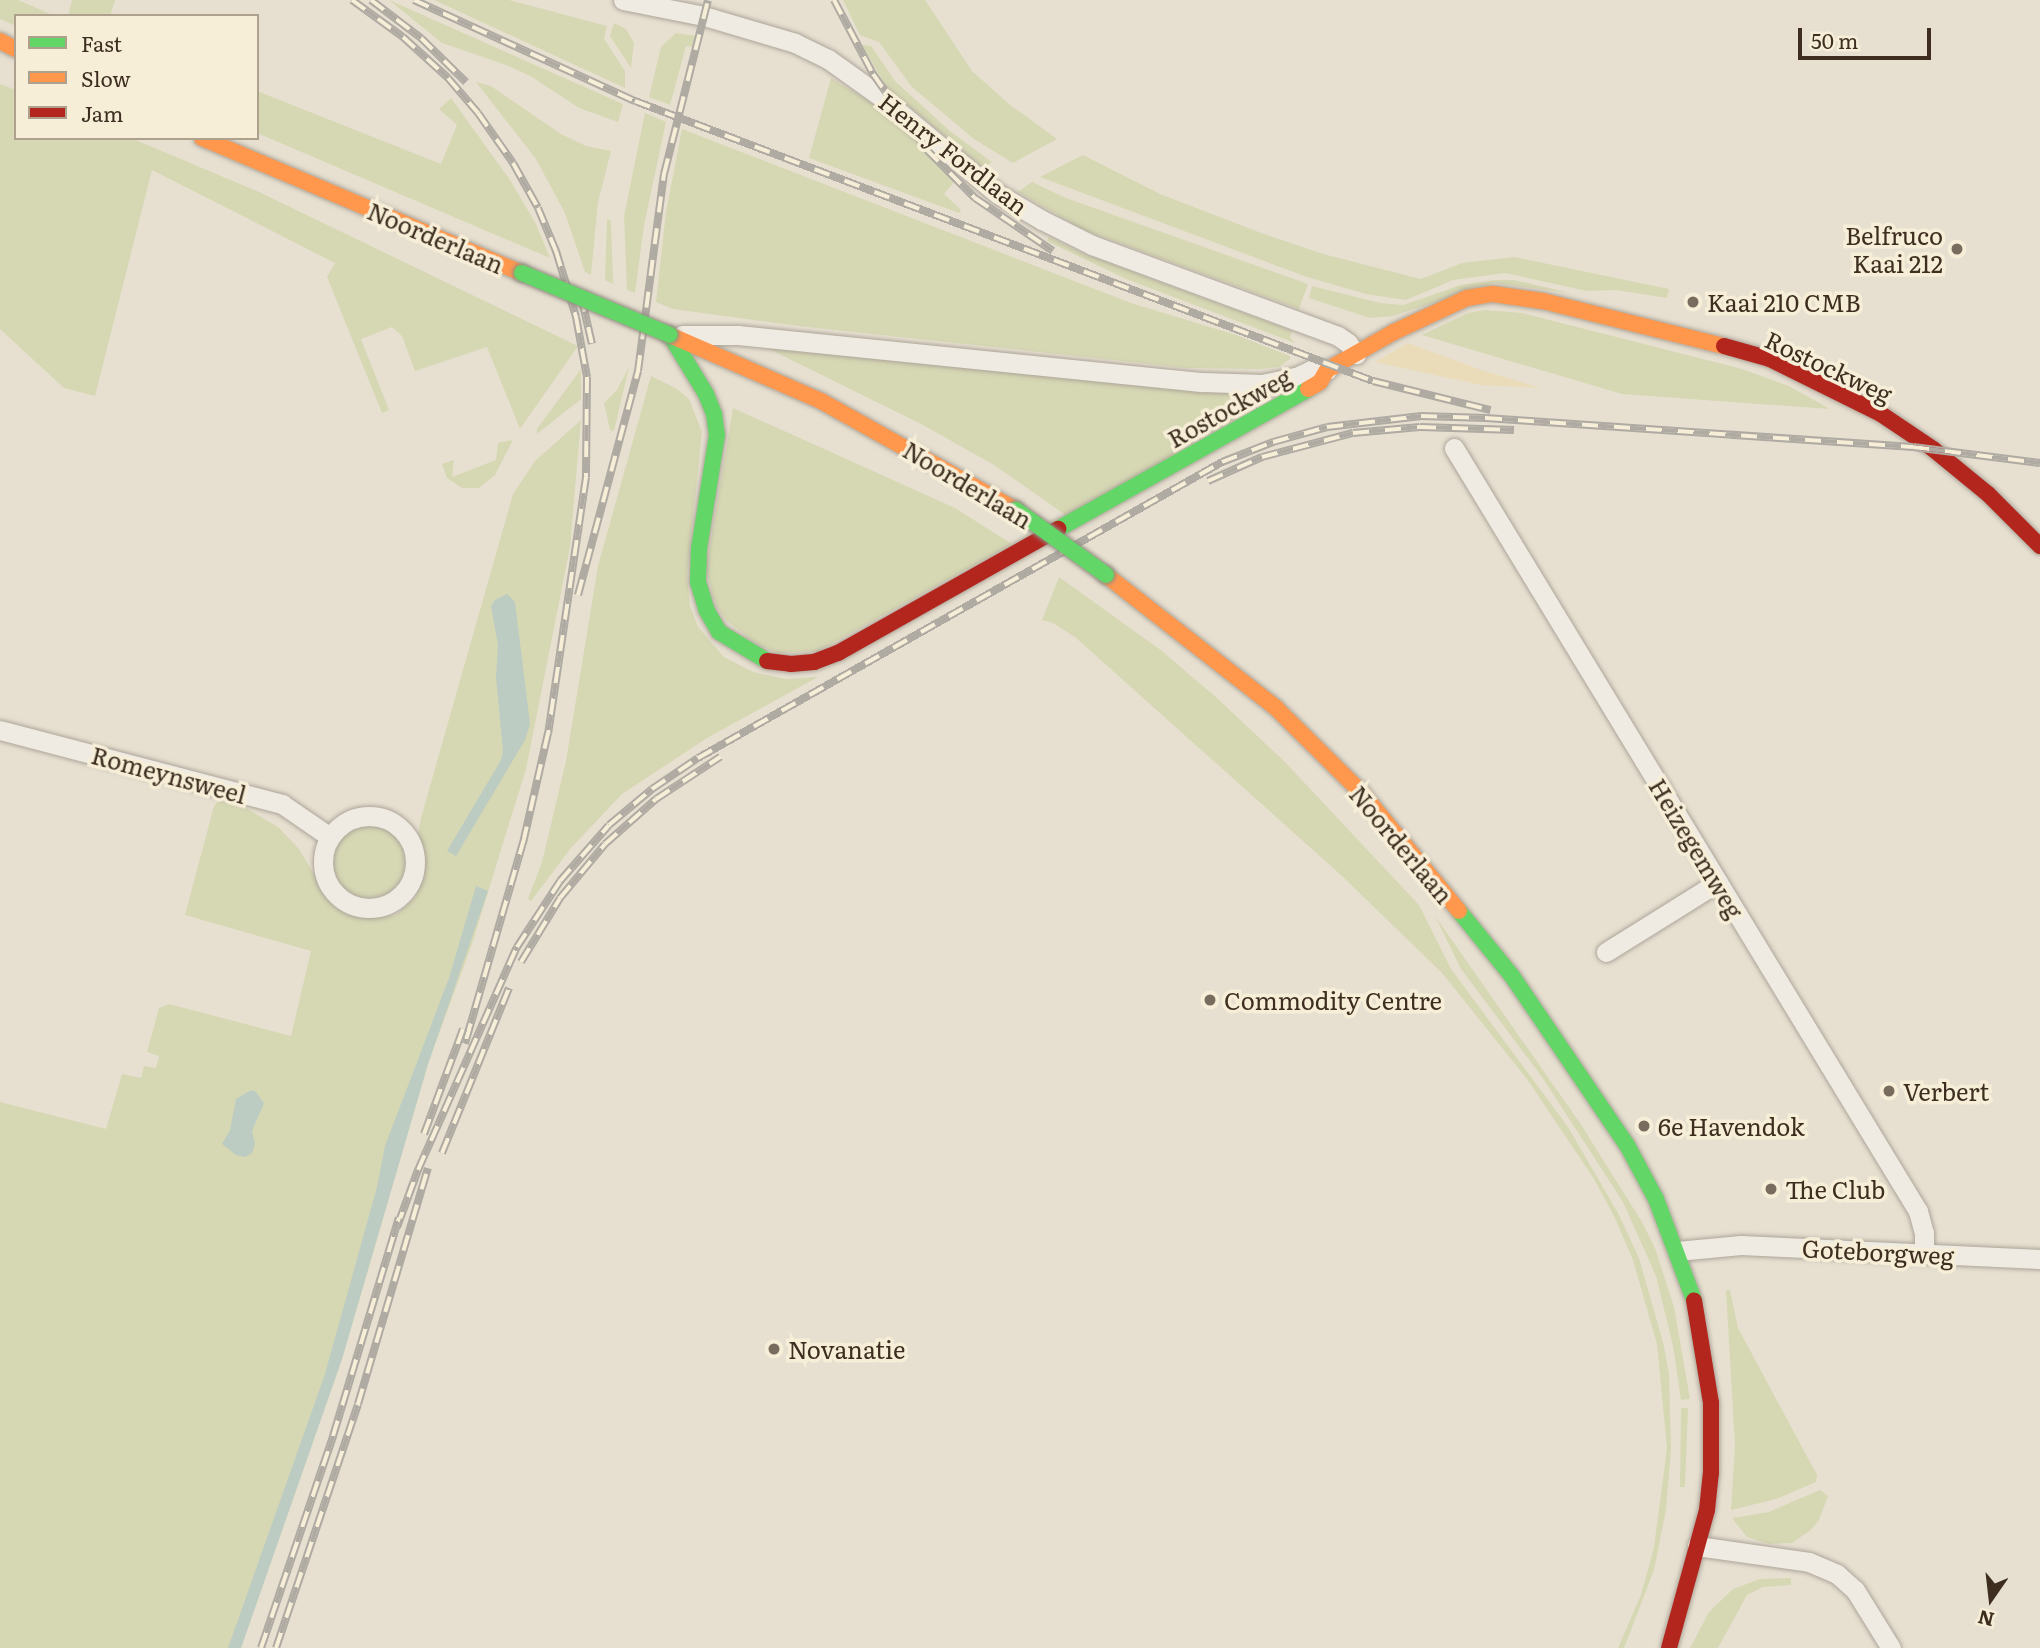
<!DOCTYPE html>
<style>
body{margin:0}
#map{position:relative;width:2040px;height:1648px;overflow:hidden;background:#e7e0d1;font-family:Literata,serif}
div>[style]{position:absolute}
.green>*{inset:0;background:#d6d7b3}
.round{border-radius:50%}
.sand>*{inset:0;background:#eadcb9}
.water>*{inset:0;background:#bcccc2}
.roads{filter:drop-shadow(0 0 2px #ada599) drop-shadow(0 0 2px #ada599)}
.street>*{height:19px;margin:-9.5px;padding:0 9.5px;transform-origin:9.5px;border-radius:9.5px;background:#efebe3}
.street>.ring{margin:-9.5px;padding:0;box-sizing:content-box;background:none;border:19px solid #efebe3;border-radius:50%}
.fast>*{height:16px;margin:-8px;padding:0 8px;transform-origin:8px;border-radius:8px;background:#63d668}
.slow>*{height:16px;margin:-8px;padding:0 8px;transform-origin:8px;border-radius:8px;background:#ff974d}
.jam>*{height:16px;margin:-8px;padding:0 8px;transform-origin:8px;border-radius:8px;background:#b3261e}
.rail>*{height:8px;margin-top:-4px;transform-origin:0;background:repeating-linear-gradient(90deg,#f7eed8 0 16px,#afaaa2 0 32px);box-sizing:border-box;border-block:2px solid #afaaa2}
.bridges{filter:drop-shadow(0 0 2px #928b80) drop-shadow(0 0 2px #928b80)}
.fast-bridge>*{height:16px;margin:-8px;padding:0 8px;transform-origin:8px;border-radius:8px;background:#63d668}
.dots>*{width:19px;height:19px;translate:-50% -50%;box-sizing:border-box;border:4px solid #f7eed8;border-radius:50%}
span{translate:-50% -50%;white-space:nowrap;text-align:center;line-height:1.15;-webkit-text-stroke:7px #f7eed8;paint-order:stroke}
.street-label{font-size:24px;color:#3d2e20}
.poi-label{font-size:24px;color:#3d2e20}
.right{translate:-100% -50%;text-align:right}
.left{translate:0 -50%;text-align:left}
.legend{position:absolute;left:14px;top:14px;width:245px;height:126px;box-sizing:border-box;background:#f7eed8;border:2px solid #ada18e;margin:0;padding:9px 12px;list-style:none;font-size:21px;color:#3d2e20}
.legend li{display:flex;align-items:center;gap:14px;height:35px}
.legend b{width:35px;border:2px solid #ada18e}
.north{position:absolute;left:1956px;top:1564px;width:70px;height:70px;-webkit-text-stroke:5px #f7eed8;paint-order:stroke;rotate:194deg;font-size:19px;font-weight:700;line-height:28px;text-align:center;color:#3d2e20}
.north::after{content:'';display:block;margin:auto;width:24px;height:32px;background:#3d2e20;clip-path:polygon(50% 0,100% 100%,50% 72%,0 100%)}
.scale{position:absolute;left:1798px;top:28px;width:133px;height:32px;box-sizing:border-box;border:4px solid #3d2e20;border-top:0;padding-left:9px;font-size:21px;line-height:24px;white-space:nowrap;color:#3d2e20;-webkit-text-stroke:5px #f7eed8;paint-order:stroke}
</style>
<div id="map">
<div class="green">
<div style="clip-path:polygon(0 0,18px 0,55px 16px,16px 16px,16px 26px,0 19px)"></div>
<div style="clip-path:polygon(72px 0,115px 0,110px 16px,68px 16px)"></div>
<div style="clip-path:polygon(389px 0,623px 104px,618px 122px,579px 108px,532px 77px,509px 66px,442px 43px)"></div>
<div style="clip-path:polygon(434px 0,509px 0,607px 26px,604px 39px,625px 71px,625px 88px)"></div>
<div style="clip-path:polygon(843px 0,925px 0,972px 71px,1009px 104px,1057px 139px,1013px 163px,974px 139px,912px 87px,879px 42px,860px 35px)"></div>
<div style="clip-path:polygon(614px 23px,626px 29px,634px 43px,631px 68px,610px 36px)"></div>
<div style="clip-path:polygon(676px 33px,696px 36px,693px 47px,686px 46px,670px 105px,649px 97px,661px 47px)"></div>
<div style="clip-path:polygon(862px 45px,871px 46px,895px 81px,950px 131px,992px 162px,984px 168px,886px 87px)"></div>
<div style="clip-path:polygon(831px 78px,869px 101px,959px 176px,944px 194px,961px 210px,959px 213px,809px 158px)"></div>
<div style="clip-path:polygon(476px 82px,491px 86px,561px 134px,586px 146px,611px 151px,598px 202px,591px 275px,585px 272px,565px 213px,536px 159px)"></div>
<div style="clip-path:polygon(0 84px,16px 90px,16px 138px,131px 138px,259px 192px,578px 346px,520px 429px,487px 347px,415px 371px,402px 336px,392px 327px,361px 339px,389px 410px,382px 413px,327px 277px,335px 263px,152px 170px,95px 396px,64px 388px,0 329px)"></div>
<div style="clip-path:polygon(257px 91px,441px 164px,457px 125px,439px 109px,451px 98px,510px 180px,536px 224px,550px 258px,257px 133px)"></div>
<div style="clip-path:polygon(645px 113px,666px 122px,644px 225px,635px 293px,627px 290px,624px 216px)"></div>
<div style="clip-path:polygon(682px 129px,1131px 303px,1236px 335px,1290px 356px,1290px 359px,1279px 367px,1261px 369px,1186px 368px,798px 326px,673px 309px,656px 302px,666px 212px)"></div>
<div style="clip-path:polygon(1083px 155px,1160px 194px,1264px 234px,1323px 254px,1421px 279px,1462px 263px,1514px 257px,1669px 289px,1667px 298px,1616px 290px,1587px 291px,1505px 273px,1453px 280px,1406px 300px,1366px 294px,1307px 277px,1040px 177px)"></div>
<div style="clip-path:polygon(1032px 182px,1066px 198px,1308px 284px,1299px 309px,1084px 230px,1018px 192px)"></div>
<div style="clip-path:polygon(607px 219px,611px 221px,613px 284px,605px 280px)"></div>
<div style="clip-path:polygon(1049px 237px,1082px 253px,1292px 331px,1290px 337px,1295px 343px,1126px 279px,1047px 241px)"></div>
<div style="clip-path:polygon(1494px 280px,1514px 280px,1570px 293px,1494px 283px,1393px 316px,1370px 318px,1309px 298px,1312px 286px,1380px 303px,1403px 305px,1461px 285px)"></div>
<div style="clip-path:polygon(1485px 310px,1522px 313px,1742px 369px,1789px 386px,1830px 409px,1622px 394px,1422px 335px,1468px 313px)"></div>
<div style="clip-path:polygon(763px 346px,1220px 393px,1265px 391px,1268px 400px,1067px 516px,994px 465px,921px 424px)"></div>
<div style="clip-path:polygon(629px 367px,614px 431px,610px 430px,604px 403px,617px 390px)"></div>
<div style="clip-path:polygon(581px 369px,581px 399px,537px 434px,537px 429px)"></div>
<div style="clip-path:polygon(651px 376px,677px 389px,689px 399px,702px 432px,687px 576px,690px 606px,698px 627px,724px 657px,753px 672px,785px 679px,818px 677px,707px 738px,622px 794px,571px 848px,531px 901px,528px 899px,542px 862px,566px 761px,598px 566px)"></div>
<div style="clip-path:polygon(733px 408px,955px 508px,1012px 544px,818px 651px,778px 653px,758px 645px,727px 621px,716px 606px,706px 569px)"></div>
<div style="clip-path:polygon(581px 420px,570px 547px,526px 769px,472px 944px,428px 1064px,342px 1359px,241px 1648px,0 1648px,0 1102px,106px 1129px,122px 1074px,141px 1078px,144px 1066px,156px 1068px,159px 1056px,147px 1052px,159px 1008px,169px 1004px,291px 1036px,311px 951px,185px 915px,214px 806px,218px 802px,232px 802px,244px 807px,278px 827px,299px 849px,332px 904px,353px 914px,380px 917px,396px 915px,415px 898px,424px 874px,425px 858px,418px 835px,421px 818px,513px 494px,535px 461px)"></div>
<div style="clip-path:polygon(513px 440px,495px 475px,479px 488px,462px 488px,447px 478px,442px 464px,454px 460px,452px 477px,496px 460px,498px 443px)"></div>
<div style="clip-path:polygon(1059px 577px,1162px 651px,1218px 699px,1284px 761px,1419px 905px,1451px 969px,1568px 1127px,1618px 1213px,1639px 1258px,1663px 1342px,1669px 1374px,1671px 1449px,1666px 1510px,1654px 1570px,1624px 1648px,1618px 1648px,1641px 1595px,1654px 1547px,1667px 1448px,1657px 1344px,1633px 1260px,1614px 1216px,1594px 1179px,1527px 1079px,1442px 973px,1342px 876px,1075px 637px,1053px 623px,1042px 620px)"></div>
<div class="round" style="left:333px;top:826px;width:72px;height:72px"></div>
<div style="clip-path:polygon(1435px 916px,1580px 1123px,1642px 1222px,1655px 1248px,1674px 1307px,1690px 1399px,1681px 1400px,1673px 1346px,1656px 1276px,1623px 1202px,1542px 1077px,1461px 969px)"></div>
<div style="clip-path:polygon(1726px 1290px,1730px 1290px,1738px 1328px,1817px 1475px,1816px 1482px,1776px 1499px,1731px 1510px,1735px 1445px)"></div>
<div style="clip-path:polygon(1681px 1408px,1688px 1408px,1685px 1487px,1680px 1487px)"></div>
<div style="clip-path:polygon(1820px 1490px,1828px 1496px,1819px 1520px,1811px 1530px,1792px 1543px,1769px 1544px,1747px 1537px,1732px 1518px,1769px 1512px)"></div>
<div style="clip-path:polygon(1791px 1578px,1791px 1585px,1763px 1587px,1747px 1595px,1718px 1648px,1690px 1648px,1709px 1612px,1733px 1589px,1760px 1579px)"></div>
</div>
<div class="sand">
<div style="clip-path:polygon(1408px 343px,1481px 370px,1541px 388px,1481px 385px,1375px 362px)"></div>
</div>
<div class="water">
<div style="clip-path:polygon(507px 594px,515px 602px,530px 724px,525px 740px,456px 856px,447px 851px,501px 760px,503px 751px,496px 677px,498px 645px,491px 606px,495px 600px)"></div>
<div style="clip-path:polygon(476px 886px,488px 891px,428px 1064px,342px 1359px,241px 1648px,228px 1648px,325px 1374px,377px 1187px,385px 1146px,449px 978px)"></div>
<div style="clip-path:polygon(251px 1090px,256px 1092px,264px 1103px,252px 1131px,255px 1144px,252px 1153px,245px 1157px,236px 1155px,222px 1144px,230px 1130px,236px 1099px)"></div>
</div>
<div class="roads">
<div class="street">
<div style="left:623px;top:0;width:83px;rotate:11.2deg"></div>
<div style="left:704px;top:16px;width:95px;rotate:16.5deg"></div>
<div style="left:795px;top:43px;width:37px;rotate:26deg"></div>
<div style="left:828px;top:59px;width:65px;rotate:35.6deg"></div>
<div style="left:881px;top:97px;width:152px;rotate:39.7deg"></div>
<div style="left:998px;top:194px;width:51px;rotate:30.6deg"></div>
<div style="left:1042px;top:220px;width:56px;rotate:26.6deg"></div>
<div style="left:1092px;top:245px;width:262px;rotate:20.3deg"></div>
<div style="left:1338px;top:336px;width:12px;rotate:35deg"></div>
<div style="left:1348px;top:343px;width:14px;rotate:54deg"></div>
<div style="left:682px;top:335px;width:56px"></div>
<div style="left:738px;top:335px;width:467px;rotate:5.8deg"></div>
<div style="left:1203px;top:382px;width:59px;rotate:1.9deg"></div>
<div style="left:1262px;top:384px;width:35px;rotate:-12deg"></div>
<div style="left:1296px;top:377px;width:17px;rotate:-25deg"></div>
<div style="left:1311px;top:370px;width:16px"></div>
<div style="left:1454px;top:448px;width:893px;rotate:58.7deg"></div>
<div style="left:1918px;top:1211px;width:23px;rotate:75deg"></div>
<div style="left:1924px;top:1233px;width:20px;rotate:90deg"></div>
<div style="left:0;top:730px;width:292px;rotate:14.7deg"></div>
<div style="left:282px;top:804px;width:58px;rotate:34.5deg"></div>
<div class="ring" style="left:323px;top:816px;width:73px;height:73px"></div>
<div style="left:1606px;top:952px;width:132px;rotate:-32deg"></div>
<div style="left:1677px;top:1251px;width:64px;rotate:-5.4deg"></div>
<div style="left:1741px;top:1245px;width:299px;rotate:2.7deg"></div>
<div style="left:1697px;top:1546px;width:113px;rotate:8.1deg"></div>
<div style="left:1809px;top:1562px;width:30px;rotate:23deg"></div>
<div style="left:1837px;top:1574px;width:24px;rotate:42deg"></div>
<div style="left:1855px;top:1590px;width:68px;rotate:58.2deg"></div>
</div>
<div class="fast">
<div style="left:670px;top:335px;width:69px;rotate:58.6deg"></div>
<div style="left:706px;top:394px;width:22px;rotate:68deg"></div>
<div style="left:714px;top:414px;width:21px;rotate:82deg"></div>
<div style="left:717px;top:435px;width:115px;rotate:99deg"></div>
<div style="left:699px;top:549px;width:33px;rotate:92deg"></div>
<div style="left:698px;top:582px;width:30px;rotate:73deg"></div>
<div style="left:707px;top:611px;width:24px;rotate:60deg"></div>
<div style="left:719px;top:632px;width:56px;rotate:31.1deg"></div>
<div style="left:1058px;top:529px;width:287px;rotate:-29.2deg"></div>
<div style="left:1459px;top:911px;width:84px;rotate:50.8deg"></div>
<div style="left:1512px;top:976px;width:204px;rotate:55.8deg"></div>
<div style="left:1627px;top:1145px;width:61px;rotate:61.8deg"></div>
<div style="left:1656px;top:1199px;width:108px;rotate:69.4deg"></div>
</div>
<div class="slow">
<div style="left:0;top:41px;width:18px;rotate:27deg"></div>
<div style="left:202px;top:138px;width:347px;rotate:22.9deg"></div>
<div style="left:670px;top:335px;width:165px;rotate:23.6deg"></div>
<div style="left:821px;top:401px;width:223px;rotate:29.2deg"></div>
<div style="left:1308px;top:389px;width:14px;rotate:-30deg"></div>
<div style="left:1320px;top:382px;width:14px;rotate:-60deg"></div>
<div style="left:1327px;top:370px;width:77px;rotate:-29.6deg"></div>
<div style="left:1394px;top:332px;width:81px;rotate:-25deg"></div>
<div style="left:1467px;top:298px;width:26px;rotate:-9deg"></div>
<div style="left:1493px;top:294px;width:50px;rotate:8deg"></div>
<div style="left:1543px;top:301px;width:187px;rotate:14deg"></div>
<div style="left:1106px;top:575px;width:216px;rotate:38deg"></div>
<div style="left:1276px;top:708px;width:120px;rotate:44.7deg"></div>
<div style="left:1361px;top:792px;width:154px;rotate:50.5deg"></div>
</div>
<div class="jam">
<div style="left:1724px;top:346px;width:48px;rotate:15.8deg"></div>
<div style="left:1770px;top:359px;width:124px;rotate:26.4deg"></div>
<div style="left:1881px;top:414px;width:63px;rotate:33.9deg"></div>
<div style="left:1933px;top:449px;width:71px;rotate:39.3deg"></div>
<div style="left:1988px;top:494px;width:74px;rotate:45deg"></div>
<div style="left:767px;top:661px;width:24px;rotate:7deg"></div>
<div style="left:791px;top:664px;width:23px;rotate:-5deg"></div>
<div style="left:814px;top:662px;width:26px;rotate:-21deg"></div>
<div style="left:838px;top:653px;width:253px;rotate:-29.4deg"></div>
<div style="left:1669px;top:1648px;width:143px;rotate:-74.6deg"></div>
<div style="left:1707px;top:1510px;width:37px;rotate:-84deg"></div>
<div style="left:1711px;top:1473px;width:70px;rotate:-90deg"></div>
<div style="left:1711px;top:1403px;width:104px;rotate:-99.4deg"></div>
</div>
</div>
<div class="rail">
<div style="left:352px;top:0;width:63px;rotate:36deg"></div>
<div style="left:403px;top:37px;width:61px;rotate:42.3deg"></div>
<div style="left:448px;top:78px;width:46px;rotate:49.4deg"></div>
<div style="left:478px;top:113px;width:61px;rotate:55deg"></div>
<div style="left:513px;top:163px;width:51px;rotate:60.9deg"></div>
<div style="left:538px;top:208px;width:47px;rotate:67.3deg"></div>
<div style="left:556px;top:251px;width:69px;rotate:73.1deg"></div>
<div style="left:576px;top:317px;width:61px;rotate:79.6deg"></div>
<div style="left:587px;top:377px;width:100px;rotate:90.6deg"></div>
<div style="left:586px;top:477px;width:259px;rotate:98.4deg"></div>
<div style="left:548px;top:733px;width:109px;rotate:102.8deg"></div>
<div style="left:524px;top:839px;width:213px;rotate:106.1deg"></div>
<div style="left:371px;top:0;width:63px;rotate:37.2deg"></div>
<div style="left:421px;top:38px;width:63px;rotate:44.4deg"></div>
<div style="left:414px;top:0;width:243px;rotate:24.6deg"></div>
<div style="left:635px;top:101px;width:789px;rotate:20.78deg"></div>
<div style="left:1373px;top:381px;width:121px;rotate:13.9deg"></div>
<div style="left:834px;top:0;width:84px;rotate:62.2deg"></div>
<div style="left:873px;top:74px;width:93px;rotate:54.6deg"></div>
<div style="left:927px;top:150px;width:68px;rotate:45deg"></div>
<div style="left:975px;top:198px;width:94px;rotate:34.2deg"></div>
<div style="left:581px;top:296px;width:49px;rotate:77.1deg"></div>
<div style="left:1208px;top:481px;width:59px;rotate:-24deg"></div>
<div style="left:1262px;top:457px;width:94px;rotate:-14.8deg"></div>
<div style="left:1353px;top:433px;width:67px;rotate:-5.1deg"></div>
<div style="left:1420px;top:427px;width:94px;rotate:1.8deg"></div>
<div style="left:578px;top:595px;width:232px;rotate:-75deg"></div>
<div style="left:638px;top:371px;width:199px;rotate:-82.5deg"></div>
<div style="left:664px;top:174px;width:179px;rotate:-75.8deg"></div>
<div style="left:521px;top:962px;width:75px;rotate:-58.6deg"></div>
<div style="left:560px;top:898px;width:70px;rotate:-50.2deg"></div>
<div style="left:605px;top:844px;width:68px;rotate:-41.4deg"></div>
<div style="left:656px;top:799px;width:77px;rotate:-33.3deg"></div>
<div style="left:424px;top:1134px;width:112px;rotate:-69.6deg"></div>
<div style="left:442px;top:1153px;width:178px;rotate:-67.9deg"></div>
<div style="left:397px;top:1227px;width:61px;rotate:-69.8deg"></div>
<div style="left:418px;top:1170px;width:244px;rotate:-66.1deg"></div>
<div style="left:517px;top:947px;width:79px;rotate:-56.9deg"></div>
<div style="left:560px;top:881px;width:74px;rotate:-48.8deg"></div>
<div style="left:609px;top:825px;width:56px;rotate:-39.9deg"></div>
<div style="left:652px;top:789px;width:55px;rotate:-34deg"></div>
<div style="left:698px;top:758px;width:602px;rotate:-29.46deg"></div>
<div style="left:1222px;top:462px;width:55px;rotate:-21.4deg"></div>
<div style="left:1273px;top:442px;width:56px;rotate:-15.5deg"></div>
<div style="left:1327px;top:427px;width:95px;rotate:-6.7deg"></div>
<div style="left:1421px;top:416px;width:65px;rotate:1.8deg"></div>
<div style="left:1486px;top:418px;width:428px;rotate:3.9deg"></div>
<div style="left:1913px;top:447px;width:128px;rotate:7.2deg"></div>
<div style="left:261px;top:1648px;width:224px;rotate:-71.2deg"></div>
<div style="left:333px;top:1436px;width:228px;rotate:-73.2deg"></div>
<div style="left:276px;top:1648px;width:257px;rotate:-71.4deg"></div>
<div style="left:358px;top:1404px;width:246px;rotate:-73.5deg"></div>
</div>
<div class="bridges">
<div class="fast-bridge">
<div style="left:522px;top:273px;width:160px;rotate:22.7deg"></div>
<div style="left:1016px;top:510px;width:111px;rotate:35.8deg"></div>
</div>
</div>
<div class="dots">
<div style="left:1957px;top:249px;background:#786c5e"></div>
<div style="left:1693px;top:302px;background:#786c5e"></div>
<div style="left:1210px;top:1000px;background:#786c5e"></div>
<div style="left:1889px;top:1091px;background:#786c5e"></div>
<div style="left:1644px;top:1126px;background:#786c5e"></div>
<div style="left:1771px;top:1189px;background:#786c5e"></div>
<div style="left:774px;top:1349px;background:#786c5e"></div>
</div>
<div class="street-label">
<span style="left:954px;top:153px;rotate:38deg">Henry Fordlaan</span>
<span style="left:436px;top:237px;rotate:23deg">Noorderlaan</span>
<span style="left:1829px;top:366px;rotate:25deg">Rostockweg</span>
<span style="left:1229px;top:407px;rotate:-29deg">Rostockweg</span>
<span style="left:968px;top:484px;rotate:31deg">Noorderlaan</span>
<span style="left:169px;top:774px;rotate:15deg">Romeynsweel</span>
<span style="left:1402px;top:844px;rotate:50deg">Noorderlaan</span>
<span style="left:1697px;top:848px;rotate:59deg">Heizegemweg</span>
<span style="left:1878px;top:1251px;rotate:3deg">Goteborgweg</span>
</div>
<div class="poi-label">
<span class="right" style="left:1943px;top:249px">Belfruco<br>Kaai 212</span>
<span class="left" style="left:1707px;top:302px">Kaai 210 CMB</span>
<span class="left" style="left:1224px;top:1000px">Commodity Centre</span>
<span class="left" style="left:1903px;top:1091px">Verbert</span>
<span class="left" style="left:1658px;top:1126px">6e Havendok</span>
<span class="left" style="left:1785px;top:1189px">The Club</span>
<span class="left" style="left:788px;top:1349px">Novanatie</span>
</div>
<ul class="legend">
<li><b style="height:9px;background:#63d668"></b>Fast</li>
<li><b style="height:9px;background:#ff974d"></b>Slow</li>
<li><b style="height:9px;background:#b3261e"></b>Jam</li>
</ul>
<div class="north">N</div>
<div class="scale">50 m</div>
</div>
